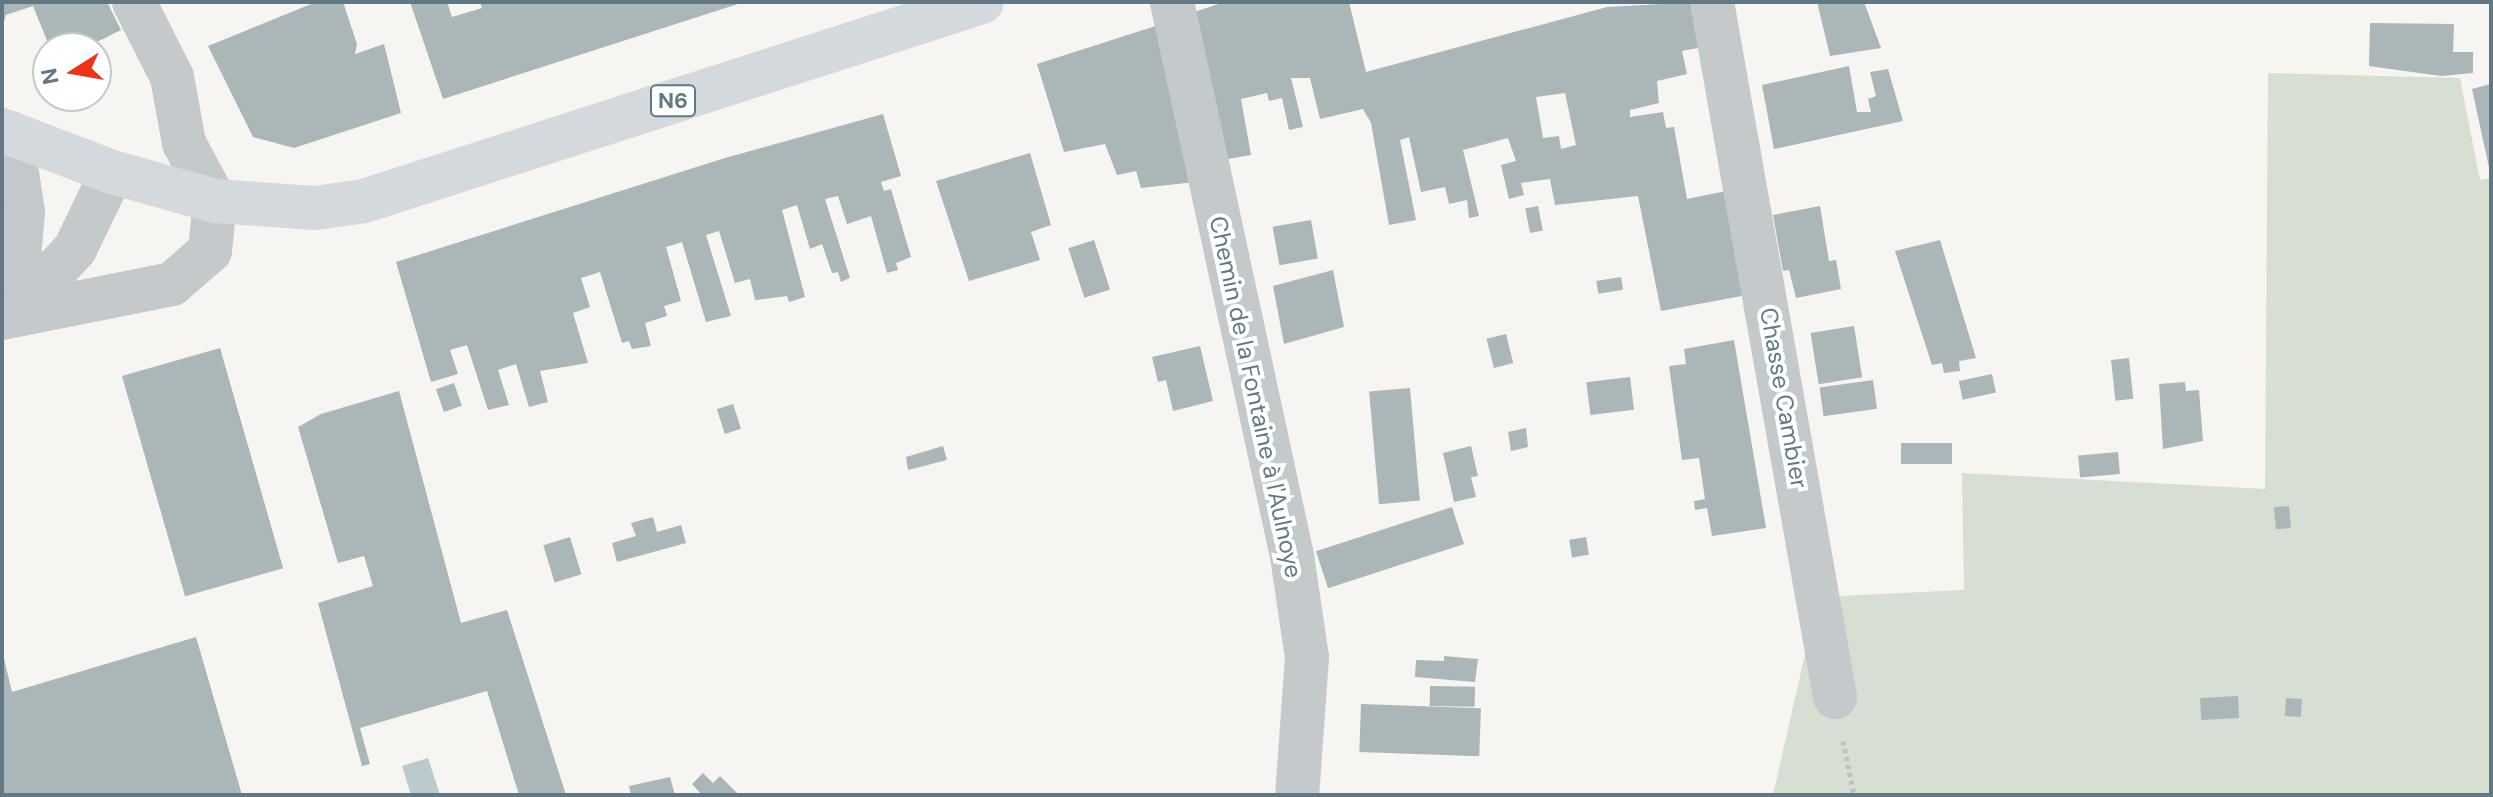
<!DOCTYPE html>
<meta charset="utf-8">
<style>
body{margin:0}
#map{position:relative;width:2493px;height:797px;overflow:hidden;background:#f6f5f1;font-family:"DM Sans",sans-serif}
div>[style]{position:absolute}
.green>*{inset:0;background:#d7ded2}
.water>*{inset:0;background:#bbcacd}
.building>*{inset:0;background:#abb6b9;transform-origin:0 0}
.path>*{height:5px;margin-top:-2.5px;transform-origin:0;background:repeating-linear-gradient(90deg,#bec0c2 0 4px,transparent 0 8px)}
.minor>*{height:44px;margin:-22px;padding:0 22px;transform-origin:22px;border-radius:22px;background:#c4c9cb}
.major>*{height:44px;margin:-22px;padding:0 22px;transform-origin:22px;border-radius:22px;background:#d3d9dd}
span{translate:-50% -50%;white-space:nowrap;text-align:center;line-height:1.15;-webkit-text-stroke:8px #fff;paint-order:stroke}
.shield-label span{padding:2px 6px;background:#fff;border:2px solid;border-radius:6px;-webkit-text-stroke-width:0}
.shield-label{font-size:22px;color:#627985;font-weight:700}
.street-label{font-size:24px;color:#627985}
.frame{position:absolute;inset:0;border:4px solid #627985;pointer-events:none}
.north{position:absolute;left:32px;top:32px;width:80px;height:80px;box-sizing:border-box;background:#fff;border:2px solid #c0c9ce;border-radius:50%;rotate:259deg;font-size:22px;font-weight:700;line-height:32px;text-align:center;color:#627985}
.north::after{content:'';display:block;margin:auto;width:28px;height:36px;background:#f03317;clip-path:polygon(50% 0,100% 100%,50% 72%,0 100%)}
</style>
<div id="map">
<div class="green">
<div style="clip-path:polygon(2268px 73px,2460px 78px,2480px 180px,2491px 178px,2491px 795px,1773px 795px,1818px 597px,1964px 590px,1962px 473px,2265px 489px)"></div>
</div>
<div class="water">
<div style="clip-path:polygon(428px 758px,440px 795px,411px 795px,402px 766px)"></div>
</div>
<div class="building">
<div style="clip-path:polygon(2px 2px,107px 2px,121px 30px,85px 48px,71px 44px,50px 48px,33px 6px,6px 15px,2px 27px)"></div>
<div style="clip-path:polygon(316px 2px,343px 2px,357px 44px,355px 54px,384px 44px,401px 113px,294px 148px,253px 137px,208px 46px)"></div>
<div style="clip-path:polygon(410px 2px,447px 2px,452px 17px,482px 8px,480px 2px,741px 3px,443px 99px)"></div>
<div style="clip-path:polygon(evenodd,1225px 2px,1349px 2px,1366px 72px,1607px 7px,1701px 2px,1708px 46px,1682px 51px,1687px 74px,1657px 81px,1659px 103px,1630px 110px,1630px 117px,1663px 112px,1666px 128px,1674px 127px,1687px 199px,1726px 191px,1747px 295px,1661px 311px,1638px 196px,1555px 205px,1550px 179px,1521px 183px,1524px 195px,1509px 199px,1501px 165px,1516px 161px,1508px 138px,1463px 150px,1479px 216px,1469px 218px,1467px 200px,1449px 204px,1445px 187px,1421px 192px,1409px 137px,1400px 140px,1416px 220px,1389px 225px,1371px 123px,1363px 109px,1320px 119px,1310px 78px,1291px 78px,1303px 127px,1289px 130px,1282px 98px,1269px 101px,1267px 93px,1241px 99px,1251px 155px,1222px 160px,1191px 13px,1225px 2px,1565px 93px,1576px 145px,1561px 149px,1559px 136px,1543px 138px,1536px 97px,1565px 93px)"></div>
<div style="clip-path:polygon(1817px 2px,1864px 2px,1881px 48px,1830px 56px)"></div>
<div style="clip-path:polygon(1165px 23px,1195px 182px,1141px 188px,1136px 171px,1117px 175px,1105px 144px,1064px 152px,1037px 64px)"></div>
<div style="clip-path:polygon(2370px 23px,2454px 24px,2453px 52px,2473px 52px,2473px 73px,2441px 76px,2369px 66px)"></div>
<div style="clip-path:polygon(1849px 66px,1857px 112px,1871px 112px,1868px 99px,1876px 96px,1870px 72px,1888px 69px,1903px 121px,1774px 149px,1762px 85px)"></div>
<div style="clip-path:polygon(2491px 84px,2491px 172px,2490px 172px,2472px 89px)"></div>
<div style="clip-path:polygon(883px 114px,901px 176px,881px 182px,884px 191px,891px 189px,911px 257px,896px 263px,898px 270px,887px 273px,871px 216px,847px 224px,838px 196px,825px 199px,850px 278px,841px 282px,838px 272px,832px 273px,822px 244px,810px 249px,797px 205px,782px 210px,805px 297px,789px 302px,787px 296px,755px 300px,750px 279px,735px 283px,719px 231px,706px 235px,731px 316px,706px 322px,682px 242px,666px 247px,681px 301px,664px 306px,667px 316px,645px 323px,651px 346px,632px 349px,629px 341px,622px 343px,600px 272px,581px 278px,590px 307px,573px 313px,588px 363px,540px 371px,548px 402px,529px 407px,516px 364px,498px 370px,509px 405px,488px 410px,467px 345px,450px 350px,458px 374px,431px 382px,396px 262px,725px 158px)"></div>
<div style="clip-path:polygon(1030px 153px,1051px 225px,1031px 232px,1040px 260px,969px 281px,936px 181px)"></div>
<div style="left:1538px;top:206px;width:25px;height:13px;rotate:79deg"></div>
<div style="clip-path:polygon(1820px 206px,1829px 261px,1836px 260px,1841px 289px,1796px 298px,1789px 270px,1783px 271px,1773px 215px)"></div>
<div style="left:1311px;top:220px;width:39px;height:39px;rotate:80deg"></div>
<div style="left:1094px;top:240px;width:52px;height:27px;rotate:72deg"></div>
<div style="clip-path:polygon(1940px 240px,1976px 358px,1959px 361px,1960px 371px,1944px 373px,1942px 363px,1932px 365px,1895px 251px)"></div>
<div style="clip-path:polygon(1333px 270px,1344px 327px,1284px 344px,1273px 286px)"></div>
<div style="left:1621px;top:277px;width:13px;height:25px;rotate:81deg"></div>
<div style="left:1854px;top:326px;width:52px;height:44px;rotate:81deg"></div>
<div style="left:1506px;top:334px;width:30px;height:20px;rotate:76deg"></div>
<div style="clip-path:polygon(1734px 340px,1766px 528px,1712px 536px,1707px 508px,1695px 510px,1694px 501px,1705px 499px,1699px 458px,1682px 460px,1669px 366px,1686px 364px,1684px 349px)"></div>
<div style="clip-path:polygon(1200px 346px,1213px 401px,1173px 411px,1166px 380px,1158px 382px,1152px 357px)"></div>
<div style="left:220px;top:348px;width:229px;height:102px;rotate:74deg"></div>
<div style="left:2129px;top:358px;width:41px;height:18px;rotate:84deg"></div>
<div style="left:1992px;top:374px;width:19px;height:34px;rotate:78deg"></div>
<div style="left:1630px;top:377px;width:33px;height:44px;rotate:83deg"></div>
<div style="left:1873px;top:380px;width:29px;height:54px;rotate:82deg"></div>
<div style="clip-path:polygon(2185px 382px,2186px 391px,2199px 390px,2203px 441px,2163px 449px,2159px 384px)"></div>
<div style="left:454px;top:383px;width:24px;height:19px;rotate:71deg"></div>
<div style="left:1410px;top:388px;width:113px;height:41px;rotate:85deg"></div>
<div style="clip-path:polygon(399px 391px,461px 623px,507px 610px,566px 795px,519px 795px,487px 691px,360px 728px,370px 764px,362px 766px,318px 603px,373px 586px,364px 556px,338px 563px,298px 427px,321px 414px)"></div>
<div style="left:733px;top:404px;width:26px;height:17px;rotate:72deg"></div>
<div style="clip-path:polygon(1526px 428px,1528px 447px,1511px 451px,1508px 432px)"></div>
<div style="left:1901px;top:443px;width:51px;height:21px"></div>
<div style="clip-path:polygon(943px 446px,947px 460px,908px 470px,906px 457px)"></div>
<div style="clip-path:polygon(1471px 446px,1478px 476px,1471px 477px,1476px 497px,1454px 502px,1443px 453px)"></div>
<div style="left:2118px;top:452px;width:22px;height:40px;rotate:85deg"></div>
<div style="left:2289px;top:506px;width:22px;height:15px;rotate:85deg"></div>
<div style="left:1452px;top:507px;width:39px;height:143px;rotate:72deg"></div>
<div style="clip-path:polygon(653px 517px,657px 532px,681px 525px,686px 543px,617px 562px,612px 543px,636px 536px,631px 523px)"></div>
<div style="left:570px;top:537px;width:39px;height:28px;rotate:73deg"></div>
<div style="left:1586px;top:537px;width:18px;height:17px;rotate:81deg"></div>
<div style="clip-path:polygon(196px 637px,242px 795px,2px 795px,2px 650px,12px 692px)"></div>
<div style="clip-path:polygon(1444px 656px,1478px 659px,1475px 682px,1415px 677px,1416px 660px,1444px 661px)"></div>
<div style="left:1430px;top:686px;width:45px;height:20px;rotate:1deg"></div>
<div style="left:2238px;top:696px;width:22px;height:38px;rotate:87deg"></div>
<div style="left:2286px;top:698px;width:16px;height:18px;rotate:4deg"></div>
<div style="left:1361px;top:704px;width:120px;height:48px;rotate:2deg"></div>
<div style="clip-path:polygon(703px 773px,713px 783px,720px 776px,739px 795px,702px 795px,692px 784px)"></div>
<div style="clip-path:polygon(670px 777px,675px 795px,631px 795px,629px 786px)"></div>
</div>
<div class="path">
<div style="left:1843px;top:741px;width:55px;rotate:78.5deg"></div>
</div>
<div class="minor">
<div style="left:1172px;top:2px;width:567px;rotate:77.78deg"></div>
<div style="left:1292px;top:556px;width:102px;rotate:81.6deg"></div>
<div style="left:1307px;top:657px;width:138px;rotate:94.1deg"></div>
<div style="left:1712px;top:2px;width:706px;rotate:79.96deg"></div>
<div style="left:11px;top:133px;width:80px;rotate:81.4deg"></div>
<div style="left:23px;top:212px;width:103px;rotate:95deg"></div>
<div style="left:14px;top:315px;width:90px;rotate:-47.3deg"></div>
<div style="left:75px;top:249px;width:85px;rotate:-64.3deg"></div>
<div style="left:2px;top:318px;width:173px;rotate:-11.3deg"></div>
<div style="left:172px;top:284px;width:50px;rotate:-41deg"></div>
<div style="left:210px;top:251px;width:50px;rotate:-84.3deg"></div>
<div style="left:215px;top:201px;width:66px;rotate:-118.1deg"></div>
<div style="left:184px;top:143px;width:67px;rotate:-100.3deg"></div>
<div style="left:172px;top:77px;width:84px;rotate:-116.9deg"></div>
</div>
<div class="major">
<div style="left:2px;top:130px;width:118px;rotate:20.9deg"></div>
<div style="left:112px;top:172px;width:107px;rotate:15.7deg"></div>
<div style="left:215px;top:201px;width:100px;rotate:4deg"></div>
<div style="left:315px;top:208px;width:49px;rotate:-8.1deg"></div>
<div style="left:364px;top:201px;width:649px;rotate:-17.85deg"></div>
</div>
<div class="shield-label">
<span style="left:673px;top:101px">N6</span>
</div>
<div class="street-label">
<span style="left:1256px;top:397px;rotate:78deg">Chemin de la Fontaine à l'Aulnoye</span>
<span style="left:1784px;top:398px;rotate:80deg">Chasse Cambier</span>
</div>
<div class="frame"></div>
<div class="north">N</div>
</div>
